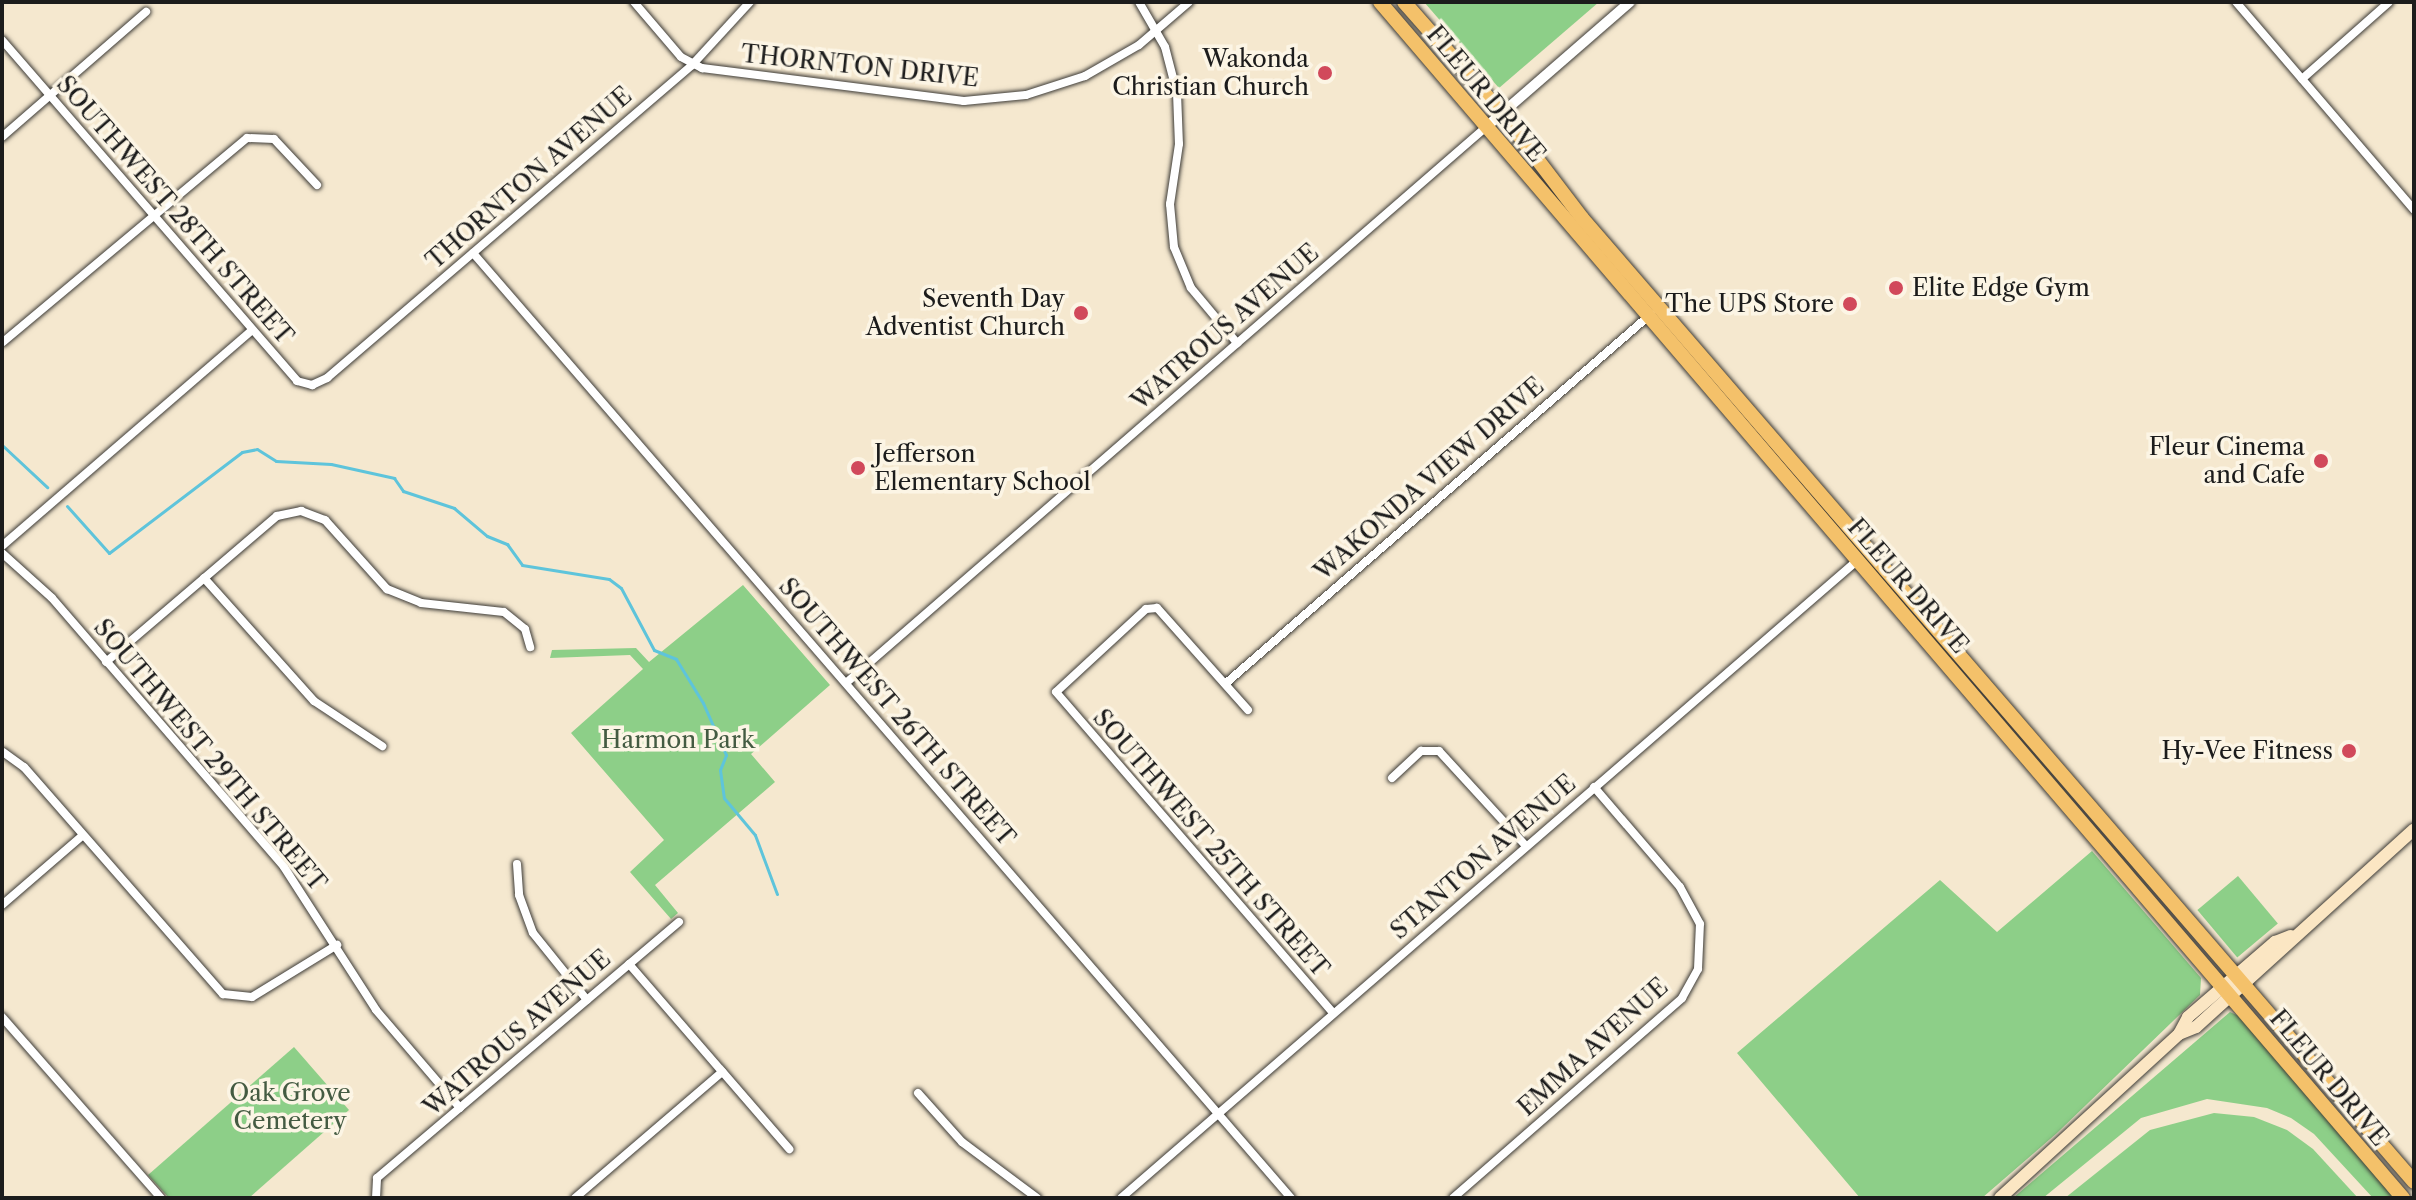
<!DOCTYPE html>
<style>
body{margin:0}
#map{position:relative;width:2416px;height:1200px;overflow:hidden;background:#f5e8cf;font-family:"Libre Caslon Text",serif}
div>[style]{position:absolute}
.green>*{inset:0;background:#8dcf88;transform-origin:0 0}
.stream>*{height:3px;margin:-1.5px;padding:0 1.5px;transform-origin:1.5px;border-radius:1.5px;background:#5ec4db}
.roads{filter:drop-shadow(0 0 2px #3d3b37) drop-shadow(0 0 2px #3d3b37)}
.minor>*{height:8px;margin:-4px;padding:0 4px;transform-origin:4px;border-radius:4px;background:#fff}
.tertiary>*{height:10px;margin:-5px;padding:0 5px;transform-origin:5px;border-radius:5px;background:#fff}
.secondary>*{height:12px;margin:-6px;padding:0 6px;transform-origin:6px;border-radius:6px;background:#fbe6c3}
.primary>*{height:14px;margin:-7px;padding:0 7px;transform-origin:7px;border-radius:7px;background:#f4c16a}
.dots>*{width:22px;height:22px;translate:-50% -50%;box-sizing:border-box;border:4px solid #fcf5e5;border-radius:50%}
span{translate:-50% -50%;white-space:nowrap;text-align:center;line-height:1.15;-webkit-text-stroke:7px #fcf5e5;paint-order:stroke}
.poi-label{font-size:24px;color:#1c1c1c}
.right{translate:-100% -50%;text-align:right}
.left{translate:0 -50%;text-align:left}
.street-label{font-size:24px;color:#1c1c1c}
.park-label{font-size:24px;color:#445b42}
.frame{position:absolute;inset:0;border:4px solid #1c1c1c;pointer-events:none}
</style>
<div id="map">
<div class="green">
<div style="clip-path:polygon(1424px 2px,1599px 2px,1499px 88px)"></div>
<div style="clip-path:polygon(743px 585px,830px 685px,751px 754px,775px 782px,655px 885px,678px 913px,671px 919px,630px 872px,664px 840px,571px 733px,643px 669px,630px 655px,550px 658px,552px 650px,636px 648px,649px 662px)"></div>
<div style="clip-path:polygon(2092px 851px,2201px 978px,2200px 995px,2057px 1133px,1982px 1198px,1860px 1198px,1737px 1053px,1940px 880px,1997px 932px)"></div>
<div style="left:2238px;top:876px;width:62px;height:53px;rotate:50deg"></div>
<div style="clip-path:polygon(2230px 1012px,2241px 1017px,2394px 1198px,2373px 1198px,2314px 1134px,2291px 1118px,2267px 1108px,2207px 1099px,2141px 1118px,2043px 1198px,2013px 1198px)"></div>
<div style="clip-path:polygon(294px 1047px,349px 1110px,249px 1198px,169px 1198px,148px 1175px)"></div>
<div style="clip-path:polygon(2214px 1113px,2254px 1117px,2287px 1130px,2313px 1149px,2358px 1198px,2065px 1198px,2150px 1130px)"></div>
</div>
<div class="stream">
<div style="left:2px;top:445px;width:62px;rotate:43deg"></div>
<div style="left:67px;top:506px;width:63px;rotate:48.2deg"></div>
<div style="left:109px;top:553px;width:167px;rotate:-37.2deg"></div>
<div style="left:242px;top:452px;width:15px;rotate:-11deg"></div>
<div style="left:257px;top:449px;width:22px;rotate:32deg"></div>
<div style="left:276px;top:461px;width:55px;rotate:3.1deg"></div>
<div style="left:331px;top:464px;width:65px;rotate:12.5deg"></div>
<div style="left:394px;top:478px;width:16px;rotate:55deg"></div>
<div style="left:403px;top:491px;width:54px;rotate:18.4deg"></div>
<div style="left:454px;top:508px;width:43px;rotate:40.3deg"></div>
<div style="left:487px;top:536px;width:22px;rotate:22deg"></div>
<div style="left:507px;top:544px;width:26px;rotate:54deg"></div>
<div style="left:522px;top:565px;width:88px;rotate:9.1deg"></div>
<div style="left:609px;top:579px;width:15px;rotate:37deg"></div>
<div style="left:621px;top:588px;width:70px;rotate:62deg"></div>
<div style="left:654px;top:650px;width:24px;rotate:22deg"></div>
<div style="left:676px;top:659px;width:52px;rotate:58.5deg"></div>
<div style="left:703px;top:703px;width:57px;rotate:66.1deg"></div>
<div style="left:726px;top:755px;width:16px;rotate:112deg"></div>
<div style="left:720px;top:770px;width:28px;rotate:82deg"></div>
<div style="left:724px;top:798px;width:48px;rotate:50deg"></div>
<div style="left:755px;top:835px;width:63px;rotate:69.6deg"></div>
</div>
<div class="roads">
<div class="minor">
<div style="left:634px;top:2px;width:72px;rotate:49.5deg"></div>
<div style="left:681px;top:57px;width:24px;rotate:28deg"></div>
<div style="left:702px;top:68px;width:264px;rotate:7.2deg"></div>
<div style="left:964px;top:101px;width:62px;rotate:-5.5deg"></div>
<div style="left:1026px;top:95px;width:62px;rotate:-17.9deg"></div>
<div style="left:1085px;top:76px;width:62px;rotate:-29.9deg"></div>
<div style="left:1139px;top:45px;width:66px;rotate:-40.7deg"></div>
<div style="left:1139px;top:2px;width:52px;rotate:60deg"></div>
<div style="left:1165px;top:47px;width:48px;rotate:75.4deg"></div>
<div style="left:1177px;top:93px;width:51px;rotate:87.8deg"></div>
<div style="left:1179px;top:144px;width:61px;rotate:98.5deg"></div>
<div style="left:1170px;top:204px;width:43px;rotate:84.7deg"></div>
<div style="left:1174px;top:247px;width:44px;rotate:67.5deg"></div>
<div style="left:1191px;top:288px;width:72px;rotate:50.1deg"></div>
<div style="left:2236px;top:2px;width:274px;rotate:49.4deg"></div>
<div style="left:2px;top:40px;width:451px;rotate:49.1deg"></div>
<div style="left:297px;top:381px;width:16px;rotate:15deg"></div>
<div style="left:312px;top:385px;width:17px;rotate:-25deg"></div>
<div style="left:327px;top:378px;width:481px;rotate:-40.6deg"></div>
<div style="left:692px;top:65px;width:86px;rotate:-47.4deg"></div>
<div style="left:2302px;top:79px;width:116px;rotate:-41.5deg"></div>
<div style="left:2px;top:137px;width:191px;rotate:-41deg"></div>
<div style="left:473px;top:253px;width:1250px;rotate:49.12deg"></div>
<div style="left:3px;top:342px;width:318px;rotate:-39.9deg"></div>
<div style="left:247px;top:138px;width:27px;rotate:2deg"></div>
<div style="left:274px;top:139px;width:63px;rotate:46.9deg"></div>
<div style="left:2px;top:546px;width:330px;rotate:-40.8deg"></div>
<div style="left:2px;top:553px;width:67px;rotate:42deg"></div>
<div style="left:52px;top:598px;width:355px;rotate:49.2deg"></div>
<div style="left:284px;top:867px;width:170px;rotate:57.2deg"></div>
<div style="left:376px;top:1010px;width:129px;rotate:49.4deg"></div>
<div style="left:204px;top:578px;width:165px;rotate:48.2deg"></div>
<div style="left:314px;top:701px;width:82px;rotate:33.5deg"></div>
<div style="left:106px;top:662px;width:225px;rotate:-40.5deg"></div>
<div style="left:277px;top:516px;width:25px;rotate:-12deg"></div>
<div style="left:301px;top:511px;width:26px;rotate:21deg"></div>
<div style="left:325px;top:520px;width:93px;rotate:48.1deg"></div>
<div style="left:387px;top:589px;width:37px;rotate:22deg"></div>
<div style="left:421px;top:603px;width:83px;rotate:6.2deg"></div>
<div style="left:504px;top:612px;width:27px;rotate:39deg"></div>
<div style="left:525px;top:629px;width:19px;rotate:74deg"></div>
<div style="left:846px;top:683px;width:846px;rotate:-40.98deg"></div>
<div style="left:1225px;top:684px;width:564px;rotate:-40.98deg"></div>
<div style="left:1248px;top:710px;width:137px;rotate:-131.7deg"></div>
<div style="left:1157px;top:608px;width:11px;rotate:175deg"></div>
<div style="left:1146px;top:609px;width:122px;rotate:137.3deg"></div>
<div style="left:1056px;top:692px;width:424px;rotate:49.2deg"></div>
<div style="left:3px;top:752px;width:26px;rotate:36deg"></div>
<div style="left:24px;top:767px;width:302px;rotate:48.8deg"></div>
<div style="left:223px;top:994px;width:29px;rotate:6deg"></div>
<div style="left:252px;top:997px;width:100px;rotate:-31.5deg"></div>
<div style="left:1392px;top:778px;width:40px;rotate:-43deg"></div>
<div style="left:1421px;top:751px;width:18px"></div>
<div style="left:1439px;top:751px;width:129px;rotate:47.5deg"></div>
<div style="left:517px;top:864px;width:31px;rotate:86deg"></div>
<div style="left:519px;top:895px;width:40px;rotate:69.8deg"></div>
<div style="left:533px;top:933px;width:86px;rotate:51.1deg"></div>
<div style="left:2px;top:905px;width:106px;rotate:-40.8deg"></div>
<div style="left:629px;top:964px;width:245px;rotate:49.1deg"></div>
<div style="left:2px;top:1017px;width:241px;rotate:48.7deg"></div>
<div style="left:918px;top:1093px;width:66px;rotate:48.1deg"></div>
<div style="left:962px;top:1142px;width:94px;rotate:36.7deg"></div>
<div style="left:376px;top:1198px;width:20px;rotate:-87deg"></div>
<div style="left:377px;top:1178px;width:396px;rotate:-40.3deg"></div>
<div style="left:575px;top:1198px;width:194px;rotate:-40.6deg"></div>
<div style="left:1121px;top:1198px;width:976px;rotate:-40.89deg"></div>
<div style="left:1453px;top:1198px;width:304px;rotate:-41.1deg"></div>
<div style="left:1682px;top:998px;width:33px;rotate:-61deg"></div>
<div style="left:1698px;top:969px;width:45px;rotate:-87.5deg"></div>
<div style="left:1700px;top:924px;width:42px;rotate:-118.4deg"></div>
<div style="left:1680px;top:887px;width:132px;rotate:-130.7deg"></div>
</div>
<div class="tertiary">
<div style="left:1485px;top:128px;width:192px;rotate:-41deg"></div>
</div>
<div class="secondary">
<div style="left:2179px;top:1034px;width:18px;rotate:-22deg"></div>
<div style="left:2196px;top:1027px;width:294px;rotate:-42.2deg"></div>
<div style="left:2000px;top:1198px;width:243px;rotate:-42.5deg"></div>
<div style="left:2179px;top:1034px;width:19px;rotate:-62deg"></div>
<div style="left:2188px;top:1017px;width:115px;rotate:-40.8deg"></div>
<div style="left:2275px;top:942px;width:17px;rotate:-21deg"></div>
</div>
<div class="primary">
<div style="left:1380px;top:2px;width:1574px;rotate:49.46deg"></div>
<div style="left:1404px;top:2px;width:148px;rotate:48.6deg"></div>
<div style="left:1502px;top:113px;width:132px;rotate:52.7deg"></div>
<div style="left:1582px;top:218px;width:1273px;rotate:49.2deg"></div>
</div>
</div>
<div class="dots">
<div style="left:1325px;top:73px;background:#d1495b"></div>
<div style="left:1896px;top:288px;background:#d1495b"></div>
<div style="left:1850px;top:304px;background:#d1495b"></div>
<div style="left:1081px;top:313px;background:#d1495b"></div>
<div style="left:2321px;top:461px;background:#d1495b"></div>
<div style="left:858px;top:468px;background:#d1495b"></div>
<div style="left:2349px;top:751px;background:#d1495b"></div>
</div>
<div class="poi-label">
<span class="right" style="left:1309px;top:73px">Wakonda<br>Christian Church</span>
<span class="left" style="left:1912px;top:288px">Elite Edge Gym</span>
<span class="right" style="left:1065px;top:313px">Seventh Day<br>Adventist Church</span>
<span class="right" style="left:1834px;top:304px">The UPS Store</span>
<span class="right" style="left:2305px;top:461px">Fleur Cinema<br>and Cafe</span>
<span class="left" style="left:874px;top:468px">Jefferson<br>Elementary School</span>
<span class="right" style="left:2333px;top:751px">Hy-Vee Fitness</span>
</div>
<div class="street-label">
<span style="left:860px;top:66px;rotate:6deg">THORNTON DRIVE</span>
<span style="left:1486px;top:94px;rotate:50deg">FLEUR DRIVE</span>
<span style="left:529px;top:178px;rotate:-41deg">THORNTON AVENUE</span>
<span style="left:175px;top:210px;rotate:49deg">SOUTHWEST 28TH STREET</span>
<span style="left:1225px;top:327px;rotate:-41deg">WATROUS AVENUE</span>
<span style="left:1429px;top:479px;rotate:-41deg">WAKONDA VIEW DRIVE</span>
<span style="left:1908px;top:586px;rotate:49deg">FLEUR DRIVE</span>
<span style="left:897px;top:712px;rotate:49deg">SOUTHWEST 26TH STREET</span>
<span style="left:210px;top:755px;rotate:50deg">SOUTHWEST 29TH STREET</span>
<span style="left:1211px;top:843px;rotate:49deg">SOUTHWEST 25TH STREET</span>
<span style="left:1483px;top:857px;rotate:-41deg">STANTON AVENUE</span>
<span style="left:517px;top:1033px;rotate:-41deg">WATROUS AVENUE</span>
<span style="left:1593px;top:1047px;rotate:-42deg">EMMA AVENUE</span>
<span style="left:2329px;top:1078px;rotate:50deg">FLEUR DRIVE</span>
</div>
<div class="park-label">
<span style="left:678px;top:740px">Harmon Park</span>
<span style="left:290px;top:1107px">Oak Grove<br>Cemetery</span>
</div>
<div class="frame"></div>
</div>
